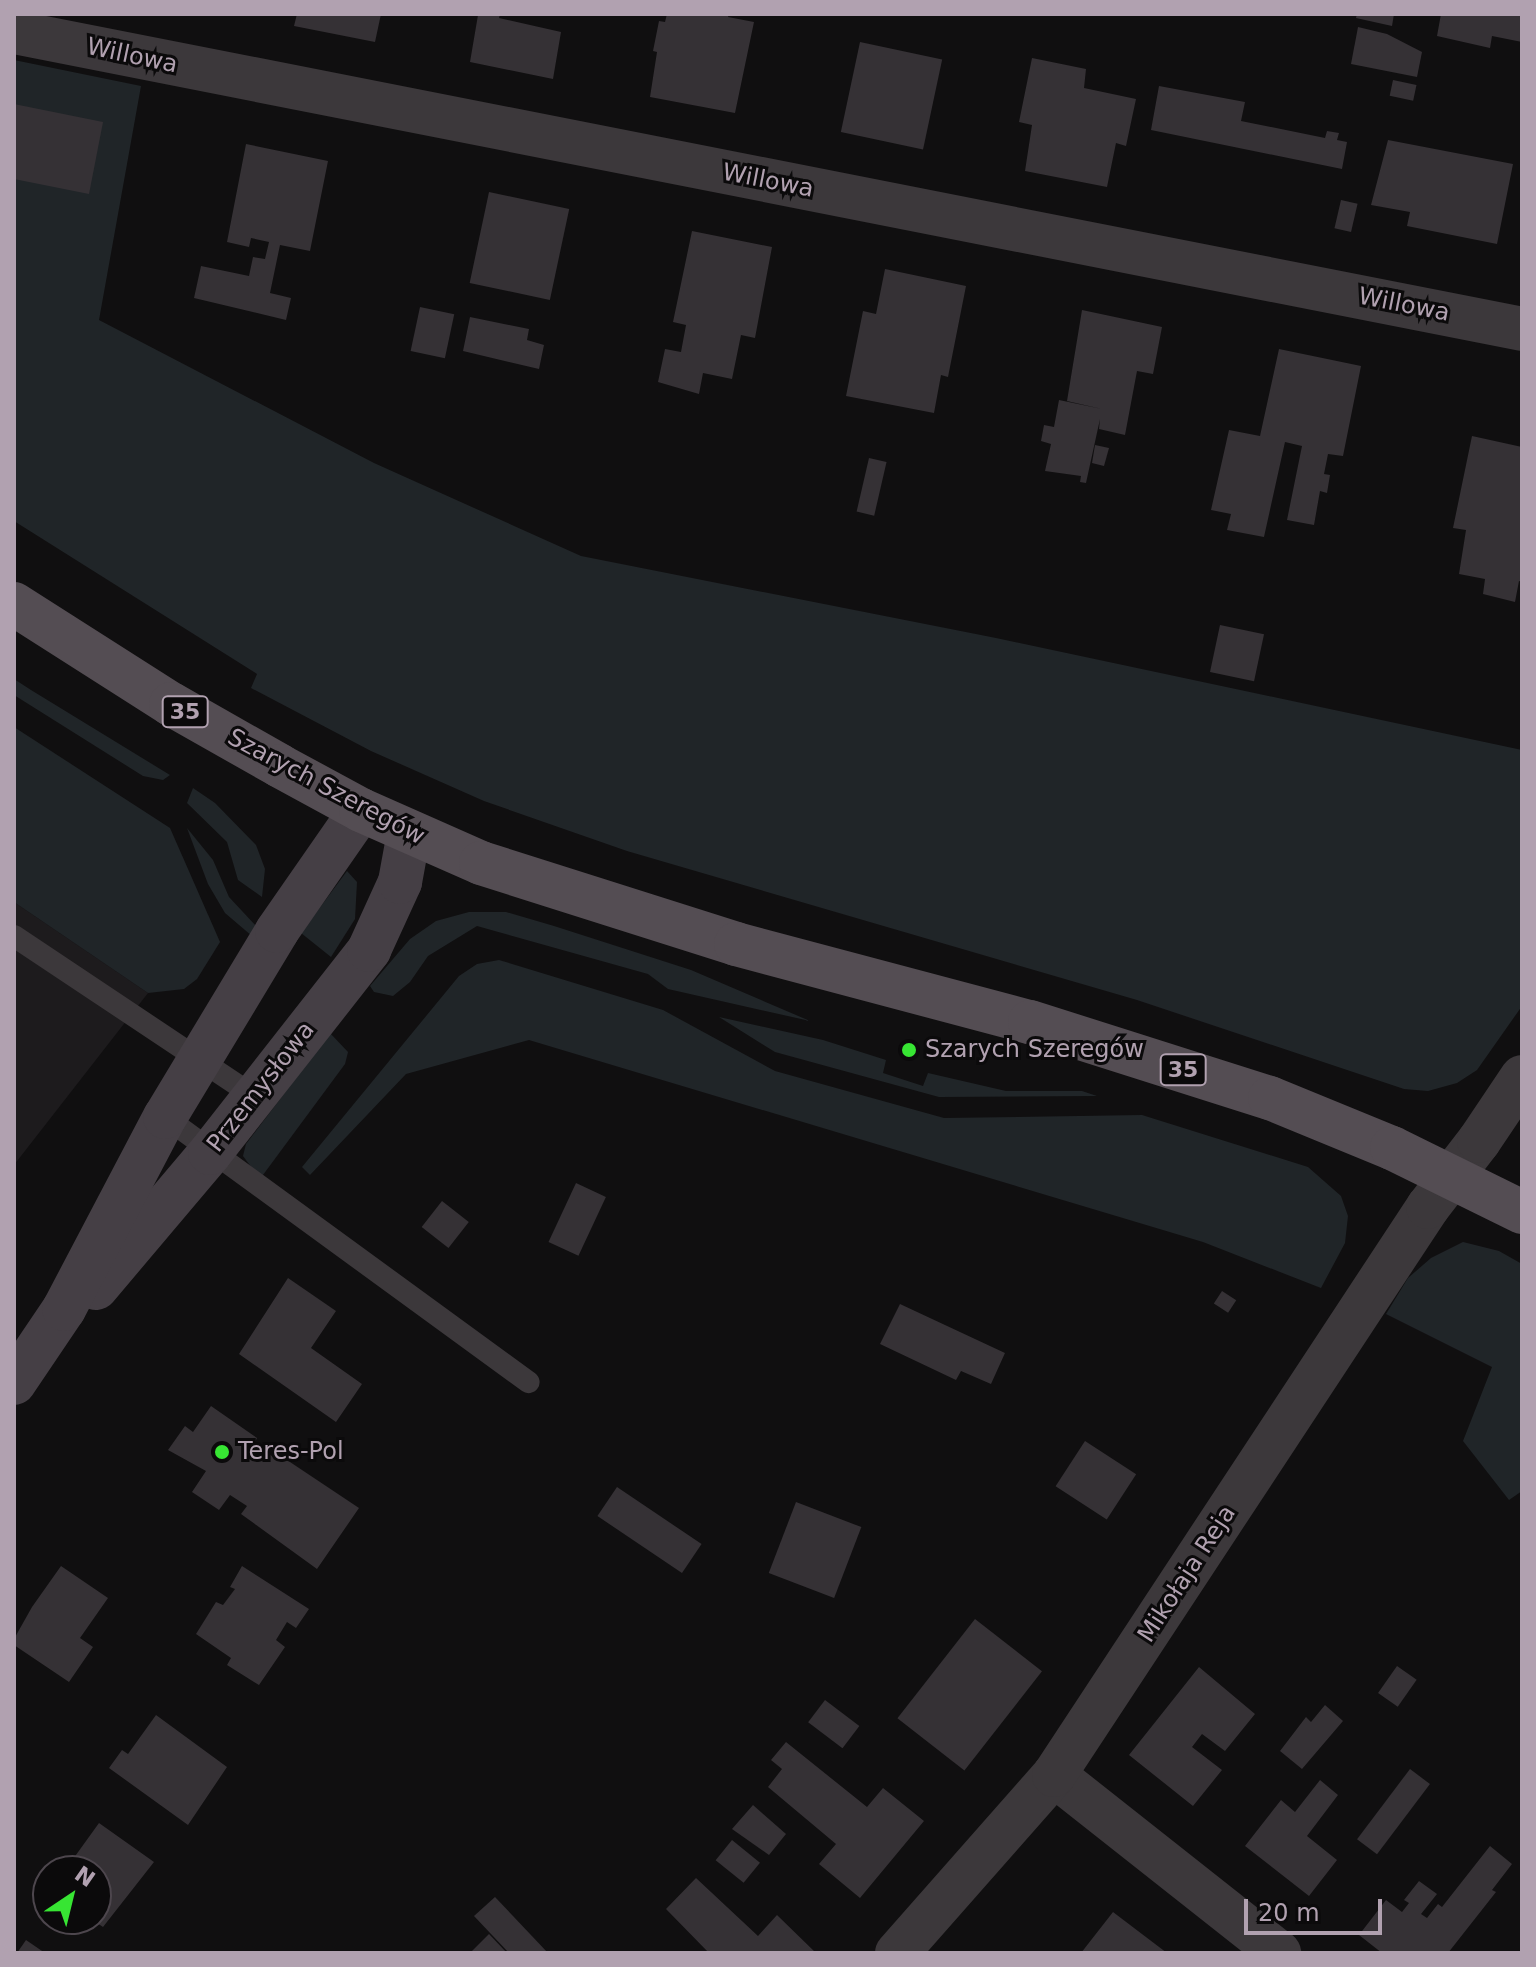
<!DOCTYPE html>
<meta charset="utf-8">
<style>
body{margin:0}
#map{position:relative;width:1536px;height:1967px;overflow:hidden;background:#100f10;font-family:"DejaVu Sans",sans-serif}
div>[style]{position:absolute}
.built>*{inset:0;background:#1d1b1d}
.green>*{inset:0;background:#202528}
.building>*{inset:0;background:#353135;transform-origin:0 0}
.lane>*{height:22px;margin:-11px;padding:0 11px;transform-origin:11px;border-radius:11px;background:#3c383b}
.street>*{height:44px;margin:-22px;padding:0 22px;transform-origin:22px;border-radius:22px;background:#3c383b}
.secondary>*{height:44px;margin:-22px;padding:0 22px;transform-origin:22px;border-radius:22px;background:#453f45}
.primary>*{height:44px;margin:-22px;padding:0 22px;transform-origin:22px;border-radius:22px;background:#544d53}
.dots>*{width:22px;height:22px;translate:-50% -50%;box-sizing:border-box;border:4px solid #0b0a0b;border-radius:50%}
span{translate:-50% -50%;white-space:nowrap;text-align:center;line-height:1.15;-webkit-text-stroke:6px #0b0a0b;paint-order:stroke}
.shield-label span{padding:2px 6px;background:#0b0a0b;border:2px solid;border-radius:6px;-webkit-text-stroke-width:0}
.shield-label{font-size:22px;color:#b1a1b0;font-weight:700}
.street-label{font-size:24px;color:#b1a1b0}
.poi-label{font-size:24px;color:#b1a1b0}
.left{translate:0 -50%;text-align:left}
.frame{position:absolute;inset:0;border:16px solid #b1a1b0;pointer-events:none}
.north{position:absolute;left:32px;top:1855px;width:80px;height:80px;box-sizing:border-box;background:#0b0a0b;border:2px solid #4d464d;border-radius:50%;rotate:35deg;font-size:22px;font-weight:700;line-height:32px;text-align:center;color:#b1a1b0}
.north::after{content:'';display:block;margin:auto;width:28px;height:36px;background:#37e533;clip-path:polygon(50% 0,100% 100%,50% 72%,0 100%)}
.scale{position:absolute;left:1244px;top:1899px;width:138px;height:36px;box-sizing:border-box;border:4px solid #b1a1b0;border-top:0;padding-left:10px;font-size:24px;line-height:28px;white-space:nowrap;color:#b1a1b0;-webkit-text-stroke:6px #0b0a0b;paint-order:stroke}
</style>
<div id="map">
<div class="built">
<div style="clip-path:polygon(14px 902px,148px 993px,14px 1165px)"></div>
</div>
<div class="green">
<div style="clip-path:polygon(14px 60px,141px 86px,99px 320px,374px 463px,581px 556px,996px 638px,1522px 750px,1522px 1006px,1477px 1070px,1457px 1083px,1428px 1091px,1404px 1089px,1137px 1000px,627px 851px,484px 801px,371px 751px,251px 688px,257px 674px,14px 521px)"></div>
<div style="clip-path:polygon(14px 679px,31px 690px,170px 775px,163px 780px,143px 776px,14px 695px)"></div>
<div style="clip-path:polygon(14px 727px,170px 828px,220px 942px,197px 979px,184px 989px,148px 993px,14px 902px)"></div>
<div style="clip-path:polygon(193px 788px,215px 803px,256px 845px,265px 869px,262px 897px,238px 880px,227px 842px,187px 803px)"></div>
<div style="clip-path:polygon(187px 828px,213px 860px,229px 897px,256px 926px,252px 936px,225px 913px,208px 884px)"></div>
<div style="clip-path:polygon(347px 871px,357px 882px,355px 919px,331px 957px,301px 933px)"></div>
<div style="clip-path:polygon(469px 912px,506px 912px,554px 926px,691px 970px,810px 1021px,668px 989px,648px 974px,477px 926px,428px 956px,410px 982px,393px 996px,374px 992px,370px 986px,410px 939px,436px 921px)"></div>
<div style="clip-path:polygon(499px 960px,663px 1010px,775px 1071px,944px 1118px,1142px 1115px,1308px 1167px,1341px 1196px,1348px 1216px,1345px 1243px,1321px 1288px,1203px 1242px,529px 1040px,406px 1074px,310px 1175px,302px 1167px,459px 976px,477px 964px)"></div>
<div style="clip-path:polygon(719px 1017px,823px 1040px,886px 1060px,883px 1073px,923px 1086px,928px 1073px,1006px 1091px,1082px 1091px,1097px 1096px,939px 1097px,775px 1052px)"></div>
<div style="clip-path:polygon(330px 1033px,348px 1052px,345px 1064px,260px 1179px,243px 1156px,246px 1144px)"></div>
<div style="clip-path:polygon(1463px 1242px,1499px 1251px,1522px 1264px,1522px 1491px,1509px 1500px,1463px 1441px,1492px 1367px,1386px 1314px,1408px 1278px,1431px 1258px)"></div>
</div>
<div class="building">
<div style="clip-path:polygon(297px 14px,381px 14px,375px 42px,294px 26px)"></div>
<div style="clip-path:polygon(500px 14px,499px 18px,561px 32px,553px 79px,470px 62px,478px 15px)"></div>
<div style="clip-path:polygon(667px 14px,729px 14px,728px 17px,754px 22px,735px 113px,650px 97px,657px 52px,653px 51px,659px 21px,665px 22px)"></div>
<div style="clip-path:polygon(1357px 14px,1394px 14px,1392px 26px,1356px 18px)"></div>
<div style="clip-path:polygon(1441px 14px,1522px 14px,1522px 42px,1492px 36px,1490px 48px,1437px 36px)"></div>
<div style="clip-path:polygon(1358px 27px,1387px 34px,1422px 52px,1417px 77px,1351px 64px)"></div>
<div style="left:860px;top:42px;width:84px;height:92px;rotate:12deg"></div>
<div style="clip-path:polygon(1032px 58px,1086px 69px,1084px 88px,1136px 99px,1126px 146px,1116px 143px,1107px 187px,1025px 171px,1032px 125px,1019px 122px)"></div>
<div style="left:1393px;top:80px;width:24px;height:16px;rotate:12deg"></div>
<div style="clip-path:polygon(1159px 86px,1245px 102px,1241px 121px,1325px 138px,1327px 131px,1339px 133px,1337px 140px,1347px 142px,1342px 169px,1151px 130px)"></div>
<div style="clip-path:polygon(14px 104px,103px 122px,89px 194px,14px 179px)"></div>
<div style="clip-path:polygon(1388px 140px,1513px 164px,1497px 244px,1407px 226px,1410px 212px,1371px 205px)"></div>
<div style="clip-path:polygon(246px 144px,328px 161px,310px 251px,280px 245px,270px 293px,291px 298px,286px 320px,194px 298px,201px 266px,249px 276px,253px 257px,265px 259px,269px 242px,251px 238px,249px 247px,227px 242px)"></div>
<div style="left:489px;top:192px;width:82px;height:93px;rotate:12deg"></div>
<div style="left:1341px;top:200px;width:17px;height:29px;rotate:13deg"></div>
<div style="clip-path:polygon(692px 231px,772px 247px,755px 338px,741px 335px,732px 379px,703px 373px,699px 394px,658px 382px,665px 349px,681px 352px,686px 325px,673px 322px)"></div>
<div style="clip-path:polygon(885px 269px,966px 286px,948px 377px,941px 375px,934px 413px,846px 396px,863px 311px,876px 314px)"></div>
<div style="left:420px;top:307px;width:35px;height:45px;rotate:12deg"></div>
<div style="clip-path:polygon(1082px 310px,1162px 327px,1153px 374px,1137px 371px,1125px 435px,1099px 429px,1100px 419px,1086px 483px,1080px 482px,1081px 476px,1045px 471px,1051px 444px,1041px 441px,1044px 425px,1054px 427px,1059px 400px,1102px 409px,1067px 401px)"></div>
<div style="clip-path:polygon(470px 317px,529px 329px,527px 340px,544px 345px,539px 369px,463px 351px)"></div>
<div style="clip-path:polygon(1279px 349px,1361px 366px,1343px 456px,1328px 454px,1324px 474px,1330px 475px,1327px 493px,1320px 491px,1314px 525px,1287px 520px,1302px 446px,1285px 442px,1264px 537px,1227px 530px,1231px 514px,1211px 510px,1229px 430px,1260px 436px)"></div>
<div style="clip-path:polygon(1472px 436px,1522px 447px,1522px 582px,1519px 581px,1515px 602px,1483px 594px,1485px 579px,1459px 574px,1466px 530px,1453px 528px)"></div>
<div style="clip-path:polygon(1095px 445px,1109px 448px,1104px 466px,1092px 463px)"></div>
<div style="left:869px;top:458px;width:18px;height:55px;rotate:13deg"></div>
<div style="left:1220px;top:625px;width:45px;height:48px;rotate:12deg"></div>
<div style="left:576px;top:1183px;width:33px;height:65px;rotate:25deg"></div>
<div style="left:442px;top:1201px;width:34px;height:33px;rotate:38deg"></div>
<div style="clip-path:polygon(288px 1278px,336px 1311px,311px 1348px,362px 1384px,336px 1422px,239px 1354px)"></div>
<div style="left:1222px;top:1291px;width:17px;height:15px;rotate:33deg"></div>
<div style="clip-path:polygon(900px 1304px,1005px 1353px,991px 1384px,961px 1371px,956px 1380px,880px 1344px)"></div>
<div style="clip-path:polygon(211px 1406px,257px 1438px,254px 1444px,278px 1460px,281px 1456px,359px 1508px,317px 1569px,241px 1514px,247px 1506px,230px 1495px,219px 1510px,192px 1492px,206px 1471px,168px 1450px,185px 1426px,193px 1432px)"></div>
<div style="left:1085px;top:1441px;width:61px;height:54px;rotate:33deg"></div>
<div style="left:617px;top:1487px;width:102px;height:35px;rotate:34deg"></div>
<div style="left:796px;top:1502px;width:70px;height:76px;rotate:21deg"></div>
<div style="clip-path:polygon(61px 1566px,108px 1598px,80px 1638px,93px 1647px,69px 1682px,14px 1645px,14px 1639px,32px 1607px)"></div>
<div style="clip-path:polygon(242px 1566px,309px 1609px,296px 1628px,287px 1622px,276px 1640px,285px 1647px,259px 1685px,227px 1665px,231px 1658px,196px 1634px,216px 1602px,223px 1605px,235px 1589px,230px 1587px)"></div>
<div style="left:975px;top:1619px;width:85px;height:126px;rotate:38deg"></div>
<div style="left:1397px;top:1666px;width:24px;height:33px;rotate:35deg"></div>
<div style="clip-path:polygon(1199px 1667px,1255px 1714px,1225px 1751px,1202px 1734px,1192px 1747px,1222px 1770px,1193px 1806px,1129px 1755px)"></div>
<div style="left:825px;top:1700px;width:43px;height:28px;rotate:37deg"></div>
<div style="clip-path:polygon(1325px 1705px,1343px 1721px,1302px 1769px,1280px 1751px,1306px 1717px,1311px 1722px)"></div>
<div style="clip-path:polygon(156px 1715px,227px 1767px,188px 1825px,109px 1768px,122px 1750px,128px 1754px)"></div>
<div style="clip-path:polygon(786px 1742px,867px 1807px,883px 1788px,924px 1821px,860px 1898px,819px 1864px,836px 1844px,768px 1787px,782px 1769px,771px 1760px)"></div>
<div style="left:1410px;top:1769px;width:25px;height:88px;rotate:37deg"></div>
<div style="clip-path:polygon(1320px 1780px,1338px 1795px,1307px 1836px,1337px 1860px,1309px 1896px,1245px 1846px,1281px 1800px,1295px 1812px)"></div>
<div style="clip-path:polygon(753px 1805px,786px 1834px,769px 1855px,732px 1829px)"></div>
<div style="clip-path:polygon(99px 1823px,154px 1862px,103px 1927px,91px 1919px,96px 1919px,96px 1871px,60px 1871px,65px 1864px,68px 1866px)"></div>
<div style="left:732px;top:1840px;width:36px;height:26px;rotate:39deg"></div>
<div style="clip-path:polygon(1490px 1846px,1512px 1864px,1492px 1890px,1496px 1892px,1448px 1953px,1382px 1953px,1359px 1935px,1386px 1900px,1402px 1912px,1409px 1903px,1404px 1900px,1419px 1881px,1437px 1894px,1421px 1914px,1427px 1918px,1438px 1904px,1442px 1907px)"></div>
<div style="clip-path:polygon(696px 1878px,758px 1936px,777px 1915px,816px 1953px,709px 1953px,666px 1909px)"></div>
<div style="clip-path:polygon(495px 1897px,548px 1953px,509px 1953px,474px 1916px)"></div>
<div style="clip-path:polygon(1113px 1912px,1138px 1931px,1167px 1953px,1081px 1953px)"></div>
<div style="clip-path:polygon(489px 1934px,507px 1953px,470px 1953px)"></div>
<div style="clip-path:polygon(26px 1940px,45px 1953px,17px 1953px)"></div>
</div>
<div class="lane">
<div style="left:14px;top:936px;width:290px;rotate:33.7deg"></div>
<div style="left:165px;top:1117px;width:450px;rotate:36.1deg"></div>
</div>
<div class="street">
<div style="left:14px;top:32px;width:1537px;rotate:11.14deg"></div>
<div style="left:1054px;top:1775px;width:287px;rotate:38.3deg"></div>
<div style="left:897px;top:1953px;width:237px;rotate:-48.6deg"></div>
<div style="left:1054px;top:1775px;width:680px;rotate:-56.64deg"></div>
<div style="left:1428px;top:1207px;width:83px;rotate:-52.3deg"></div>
<div style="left:1479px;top:1141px;width:77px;rotate:-56.1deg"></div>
</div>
<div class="secondary">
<div style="left:96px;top:1288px;width:177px;rotate:-49.8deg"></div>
<div style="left:210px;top:1153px;width:258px;rotate:-51.9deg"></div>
<div style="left:369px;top:950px;width:75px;rotate:-65.5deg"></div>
<div style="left:400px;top:882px;width:50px;rotate:-79.6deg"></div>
<div style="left:14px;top:1383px;width:89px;rotate:-56deg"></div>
<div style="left:64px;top:1309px;width:217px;rotate:-62.3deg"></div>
<div style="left:165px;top:1117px;width:217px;rotate:-58.9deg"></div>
<div style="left:277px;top:931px;width:147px;rotate:-55.2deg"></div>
</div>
<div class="primary">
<div style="left:14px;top:604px;width:186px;rotate:32.5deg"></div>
<div style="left:171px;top:704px;width:125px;rotate:29.6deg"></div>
<div style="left:280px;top:766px;width:92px;rotate:28.5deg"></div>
<div style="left:361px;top:810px;width:131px;rotate:23.8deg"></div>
<div style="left:481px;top:863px;width:268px;rotate:17.6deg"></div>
<div style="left:736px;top:944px;width:304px;rotate:14.9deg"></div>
<div style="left:1030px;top:1022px;width:252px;rotate:17.6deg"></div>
<div style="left:1270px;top:1098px;width:132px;rotate:22.3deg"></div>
<div style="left:1392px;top:1148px;width:145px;rotate:26.2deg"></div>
</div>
<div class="dots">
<div style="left:909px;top:1050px;background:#37e533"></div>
<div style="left:222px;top:1452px;background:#37e533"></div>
</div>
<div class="shield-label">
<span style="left:185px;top:712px">35</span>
<span style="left:1183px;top:1070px">35</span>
</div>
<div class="street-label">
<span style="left:132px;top:56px;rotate:12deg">Willowa</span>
<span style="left:768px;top:181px;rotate:11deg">Willowa</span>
<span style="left:1404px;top:305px;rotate:11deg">Willowa</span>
<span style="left:326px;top:787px;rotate:28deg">Szarych Szeregów</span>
<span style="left:261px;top:1087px;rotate:-52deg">Przemysłowa</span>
<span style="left:1187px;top:1574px;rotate:-57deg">Mikołaja Reja</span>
</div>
<div class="poi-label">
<span class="left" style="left:925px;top:1050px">Szarych Szeregów</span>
<span class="left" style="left:238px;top:1452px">Teres-Pol</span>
</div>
<div class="frame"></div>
<div class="north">N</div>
<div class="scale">20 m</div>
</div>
